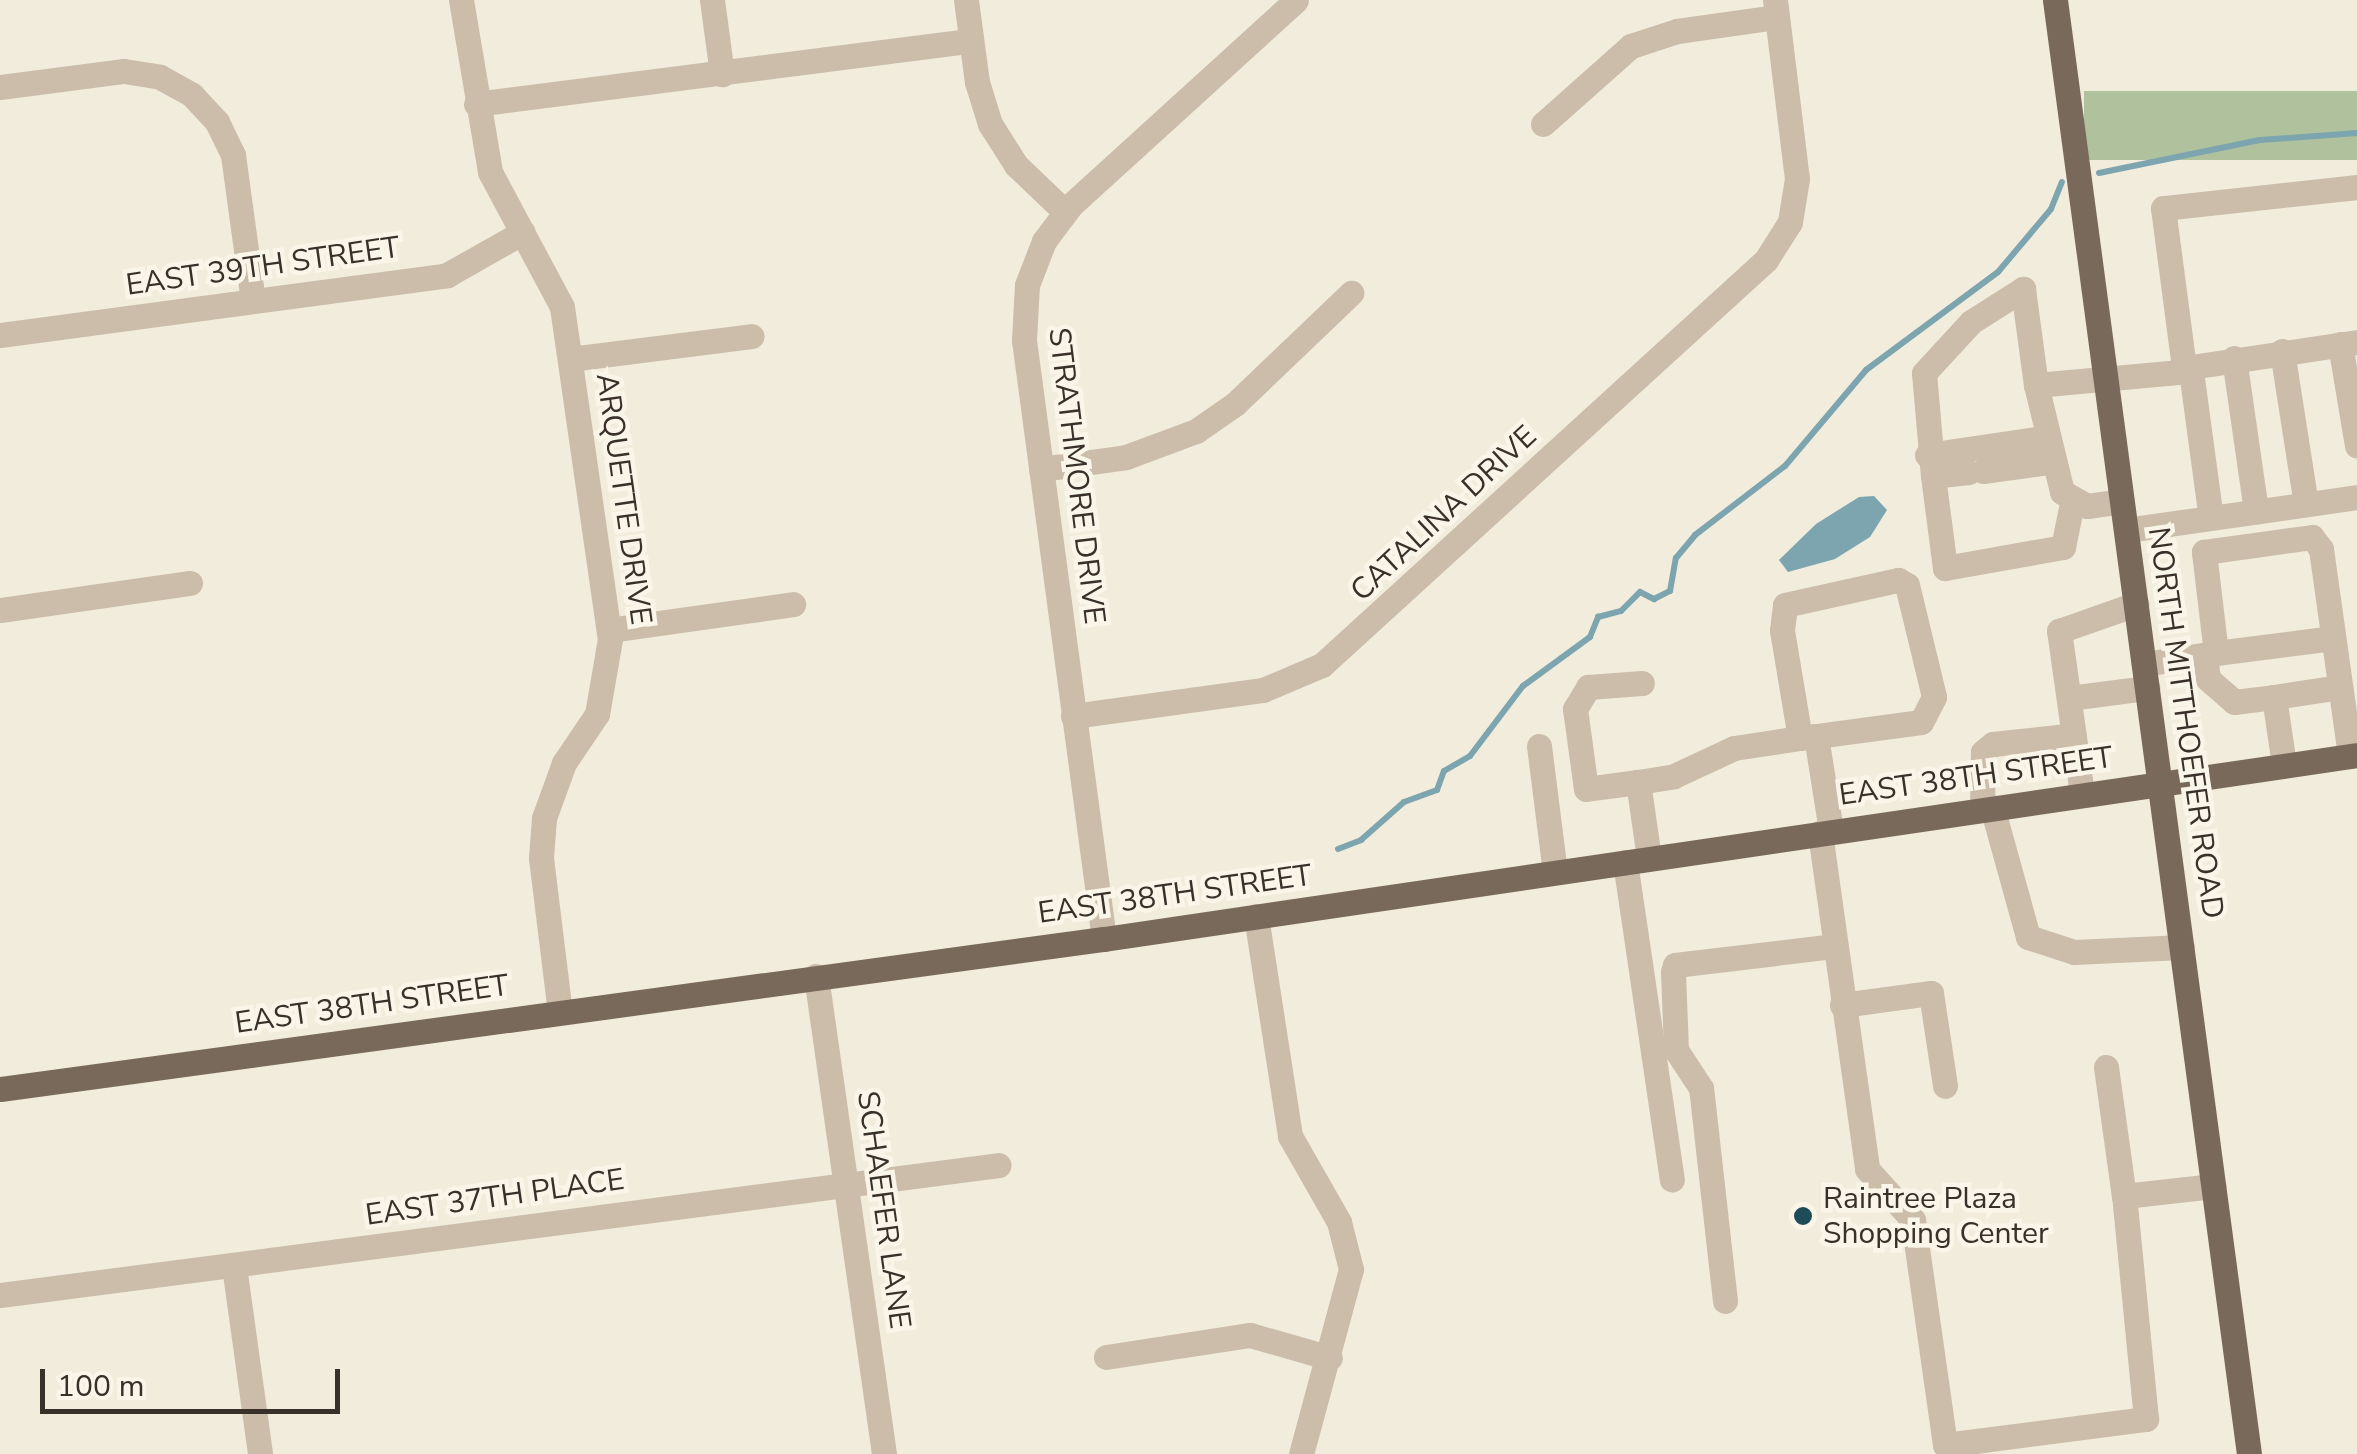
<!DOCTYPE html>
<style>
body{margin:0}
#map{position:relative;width:2357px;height:1454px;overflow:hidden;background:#f2ecdd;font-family:"Nunito Sans",sans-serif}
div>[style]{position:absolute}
.green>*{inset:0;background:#afc29d;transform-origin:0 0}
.water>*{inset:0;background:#7ca5af}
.stream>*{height:6px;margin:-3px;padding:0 3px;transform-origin:3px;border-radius:3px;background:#7ca5af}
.minor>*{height:25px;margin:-12.5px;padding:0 12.5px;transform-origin:12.5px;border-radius:12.5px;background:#cbbda9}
.major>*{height:25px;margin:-12.5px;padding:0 12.5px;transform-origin:12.5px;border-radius:12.5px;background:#79695a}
.dots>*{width:28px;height:28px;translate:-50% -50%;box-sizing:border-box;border:5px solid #faf5e9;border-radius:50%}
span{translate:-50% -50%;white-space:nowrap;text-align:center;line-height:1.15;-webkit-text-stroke:9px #faf5e9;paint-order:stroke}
.street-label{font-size:30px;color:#383029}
.poi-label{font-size:30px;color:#383029}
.left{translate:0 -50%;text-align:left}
.scale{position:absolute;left:40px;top:1369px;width:300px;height:45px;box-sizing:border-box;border:5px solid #383029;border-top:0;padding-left:12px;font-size:30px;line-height:35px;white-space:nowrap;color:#383029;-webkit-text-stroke:8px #faf5e9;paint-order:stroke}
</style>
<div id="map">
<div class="green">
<div style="left:2357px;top:91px;width:69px;height:273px;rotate:90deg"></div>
</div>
<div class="water">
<div style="clip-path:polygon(1874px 496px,1887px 510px,1870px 537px,1835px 559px,1788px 572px,1779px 560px,1816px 524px,1859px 497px)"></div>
</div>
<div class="stream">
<div style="left:2099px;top:173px;width:164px;rotate:-11.6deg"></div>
<div style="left:2260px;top:140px;width:97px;rotate:-4.1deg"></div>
<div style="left:1338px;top:849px;width:25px;rotate:-21deg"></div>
<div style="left:1361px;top:840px;width:57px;rotate:-41.5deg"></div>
<div style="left:1404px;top:802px;width:35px;rotate:-20deg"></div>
<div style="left:1437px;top:790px;width:20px;rotate:-70deg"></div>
<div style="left:1444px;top:771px;width:30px;rotate:-30deg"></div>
<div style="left:1470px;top:756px;width:88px;rotate:-52.9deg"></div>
<div style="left:1523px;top:686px;width:83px;rotate:-36.2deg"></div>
<div style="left:1590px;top:637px;width:22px;rotate:-68deg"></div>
<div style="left:1598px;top:617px;width:24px;rotate:-15deg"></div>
<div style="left:1621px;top:611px;width:27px;rotate:-45deg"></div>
<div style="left:1640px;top:592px;width:16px;rotate:27deg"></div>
<div style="left:1654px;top:599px;width:18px;rotate:-27deg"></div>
<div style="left:1670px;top:591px;width:34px;rotate:-80deg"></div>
<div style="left:1676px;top:558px;width:30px;rotate:-50deg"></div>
<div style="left:1695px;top:535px;width:113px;rotate:-37.5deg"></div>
<div style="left:1785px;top:466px;width:126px;rotate:-49.8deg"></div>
<div style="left:1866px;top:370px;width:164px;rotate:-36.6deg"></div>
<div style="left:1998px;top:272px;width:82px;rotate:-49.9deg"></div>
<div style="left:2051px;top:209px;width:29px;rotate:-68deg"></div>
</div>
<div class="minor">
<div style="left:461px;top:0;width:174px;rotate:80.4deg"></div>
<div style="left:490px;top:172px;width:153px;rotate:61.9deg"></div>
<div style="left:562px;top:307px;width:335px;rotate:81.8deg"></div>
<div style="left:610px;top:639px;width:76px;rotate:99.8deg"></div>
<div style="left:597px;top:714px;width:59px;rotate:124deg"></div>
<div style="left:564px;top:763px;width:59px;rotate:110deg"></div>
<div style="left:544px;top:818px;width:40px;rotate:94.3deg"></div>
<div style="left:541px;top:858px;width:155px;rotate:83deg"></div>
<div style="left:712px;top:0;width:75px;rotate:82.3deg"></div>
<div style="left:966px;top:0;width:83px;rotate:82.4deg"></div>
<div style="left:977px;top:82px;width:44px;rotate:72.8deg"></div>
<div style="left:990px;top:124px;width:49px;rotate:57.6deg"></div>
<div style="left:1016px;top:165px;width:68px;rotate:43.8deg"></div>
<div style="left:0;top:87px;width:125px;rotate:-7.4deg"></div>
<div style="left:124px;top:71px;width:36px;rotate:9deg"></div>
<div style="left:160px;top:77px;width:37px;rotate:29deg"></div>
<div style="left:192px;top:95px;width:37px;rotate:47deg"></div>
<div style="left:217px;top:122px;width:37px;rotate:64deg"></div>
<div style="left:233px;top:155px;width:147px;rotate:82.2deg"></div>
<div style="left:476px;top:104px;width:499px;rotate:-7.3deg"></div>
<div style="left:1543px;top:124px;width:118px;rotate:-41.6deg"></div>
<div style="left:1631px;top:46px;width:48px;rotate:-18.1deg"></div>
<div style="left:1677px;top:31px;width:101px;rotate:-8deg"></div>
<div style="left:2357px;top:187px;width:195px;rotate:173.8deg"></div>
<div style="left:2163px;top:208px;width:161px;rotate:82.5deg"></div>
<div style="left:2184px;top:368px;width:175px;rotate:-8.5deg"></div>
<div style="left:0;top:335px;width:451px;rotate:-7.6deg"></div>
<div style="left:447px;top:275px;width:87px;rotate:-29.5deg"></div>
<div style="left:2340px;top:344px;width:103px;rotate:80.5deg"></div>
<div style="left:2282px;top:351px;width:155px;rotate:81.1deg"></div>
<div style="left:2234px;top:358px;width:155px;rotate:81.8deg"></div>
<div style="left:570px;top:359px;width:183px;rotate:-7.2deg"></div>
<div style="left:2036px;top:385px;width:110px;rotate:76.3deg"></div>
<div style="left:2062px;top:492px;width:29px;rotate:29deg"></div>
<div style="left:2087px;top:506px;width:35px;rotate:-8deg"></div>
<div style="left:1927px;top:455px;width:118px;rotate:-8.3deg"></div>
<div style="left:1041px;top:469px;width:86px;rotate:-8deg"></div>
<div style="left:1126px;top:457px;width:75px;rotate:-20.4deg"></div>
<div style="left:1196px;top:431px;width:47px;rotate:-34.7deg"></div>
<div style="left:1235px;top:404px;width:161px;rotate:-43.7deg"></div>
<div style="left:1983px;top:471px;width:68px;rotate:-7.7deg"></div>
<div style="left:1969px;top:472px;width:36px;rotate:174deg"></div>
<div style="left:1933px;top:476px;width:93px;rotate:82.6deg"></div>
<div style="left:1945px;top:568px;width:120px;rotate:-10.1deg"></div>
<div style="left:2063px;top:547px;width:45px;rotate:-78.4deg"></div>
<div style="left:1933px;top:476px;width:103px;rotate:-95deg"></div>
<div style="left:1924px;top:373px;width:69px;rotate:-47.3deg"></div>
<div style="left:1971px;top:322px;width:62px;rotate:-32.4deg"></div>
<div style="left:2023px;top:289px;width:97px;rotate:82.3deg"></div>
<div style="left:2036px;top:385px;width:156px;rotate:-5.2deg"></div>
<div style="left:2191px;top:371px;width:148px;rotate:82.3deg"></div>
<div style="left:2126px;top:530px;width:233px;rotate:-8.1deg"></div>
<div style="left:0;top:610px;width:192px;rotate:-8.1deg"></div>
<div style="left:609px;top:630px;width:186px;rotate:-8deg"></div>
<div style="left:2216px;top:653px;width:118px;rotate:-7.3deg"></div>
<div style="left:2205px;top:655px;width:24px;rotate:83deg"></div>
<div style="left:2208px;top:679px;width:35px;rotate:41deg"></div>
<div style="left:2234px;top:702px;width:40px;rotate:-7.1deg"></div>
<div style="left:2274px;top:697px;width:69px;rotate:81.6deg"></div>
<div style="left:2144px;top:664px;width:73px;rotate:-8.7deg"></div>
<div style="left:2216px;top:653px;width:102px;rotate:-96.8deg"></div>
<div style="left:2204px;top:552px;width:109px;rotate:-7.9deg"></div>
<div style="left:2312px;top:537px;width:15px;rotate:53deg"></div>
<div style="left:2321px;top:549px;width:209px;rotate:82deg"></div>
<div style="left:2274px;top:697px;width:67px;rotate:-8.6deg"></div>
<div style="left:2069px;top:698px;width:79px;rotate:-7.3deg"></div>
<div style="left:1073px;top:716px;width:192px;rotate:-7.8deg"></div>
<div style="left:1263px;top:690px;width:64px;rotate:-23deg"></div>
<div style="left:1322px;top:665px;width:601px;rotate:-42.37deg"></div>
<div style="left:1766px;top:260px;width:45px;rotate:-57.7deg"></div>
<div style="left:1790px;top:222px;width:44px;rotate:-80.8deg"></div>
<div style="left:1797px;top:179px;width:180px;rotate:-97deg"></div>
<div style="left:1816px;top:736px;width:16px;rotate:173deg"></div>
<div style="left:1800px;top:738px;width:109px;rotate:-99.5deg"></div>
<div style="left:1782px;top:630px;width:25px;rotate:-83deg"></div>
<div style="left:1785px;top:605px;width:116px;rotate:-12.5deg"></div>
<div style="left:1898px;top:580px;width:10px;rotate:29deg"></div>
<div style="left:1907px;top:585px;width:115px;rotate:76.4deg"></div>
<div style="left:1934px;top:697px;width:28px;rotate:117deg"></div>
<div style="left:1921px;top:722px;width:106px;rotate:172.4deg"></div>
<div style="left:1816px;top:736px;width:96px;rotate:81deg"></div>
<div style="left:1539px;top:746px;width:127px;rotate:82.8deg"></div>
<div style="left:1638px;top:782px;width:52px;rotate:172.3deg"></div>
<div style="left:1586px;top:789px;width:81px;rotate:-97.8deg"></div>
<div style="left:1575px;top:709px;width:26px;rotate:-59deg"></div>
<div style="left:1588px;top:687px;width:54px;rotate:-4.2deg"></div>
<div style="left:2082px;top:794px;width:165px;rotate:-98deg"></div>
<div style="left:2059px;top:631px;width:82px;rotate:-19.3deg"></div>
<div style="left:1992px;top:807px;width:135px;rotate:74.5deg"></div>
<div style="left:2028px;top:937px;width:48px;rotate:18.1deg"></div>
<div style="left:2074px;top:952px;width:108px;rotate:-2.7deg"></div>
<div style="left:1982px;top:809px;width:57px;rotate:-89deg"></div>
<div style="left:1983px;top:752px;width:13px;rotate:-39deg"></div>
<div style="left:1993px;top:744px;width:81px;rotate:-6.3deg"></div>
<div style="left:1820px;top:833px;width:339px;rotate:82deg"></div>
<div style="left:1867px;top:1169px;width:69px;rotate:48deg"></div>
<div style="left:1913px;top:1220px;width:227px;rotate:81.9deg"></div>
<div style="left:1945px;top:1445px;width:203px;rotate:-7.4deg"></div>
<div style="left:2146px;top:1419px;width:224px;rotate:-95.6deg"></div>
<div style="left:2124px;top:1196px;width:90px;rotate:-6.4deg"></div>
<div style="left:1649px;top:858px;width:77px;rotate:-98.2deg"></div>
<div style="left:1638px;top:782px;width:36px;rotate:-9deg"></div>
<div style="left:1674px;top:776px;width:66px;rotate:-25deg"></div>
<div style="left:1734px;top:748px;width:67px;rotate:-8.6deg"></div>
<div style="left:1625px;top:862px;width:321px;rotate:81.6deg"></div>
<div style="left:1256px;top:916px;width:223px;rotate:81.2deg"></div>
<div style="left:1290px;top:1136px;width:99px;rotate:60.3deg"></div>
<div style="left:1339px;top:1222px;width:49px;rotate:75.7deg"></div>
<div style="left:1351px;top:1269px;width:192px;rotate:105.1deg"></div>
<div style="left:1104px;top:939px;width:604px;rotate:-97.61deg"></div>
<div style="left:1024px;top:340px;width:55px;rotate:-86.9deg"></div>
<div style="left:1027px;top:285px;width:47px;rotate:-68.9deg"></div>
<div style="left:1044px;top:241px;width:45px;rotate:-53.1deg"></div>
<div style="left:1071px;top:205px;width:304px;rotate:-42.3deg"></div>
<div style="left:816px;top:976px;width:483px;rotate:81.9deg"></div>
<div style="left:1842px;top:1005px;width:90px;rotate:-7.7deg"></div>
<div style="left:1931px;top:993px;width:94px;rotate:81.4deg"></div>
<div style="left:2106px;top:1067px;width:130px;rotate:82.1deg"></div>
<div style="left:234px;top:1266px;width:190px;rotate:82.1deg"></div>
<div style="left:0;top:1295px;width:1007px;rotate:-7.41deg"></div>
<div style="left:1725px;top:1301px;width:214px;rotate:-96.4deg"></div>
<div style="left:1701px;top:1088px;width:45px;rotate:-123.3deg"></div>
<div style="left:1676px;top:1050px;width:78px;rotate:-92.2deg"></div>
<div style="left:1673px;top:972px;width:7px;rotate:-74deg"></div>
<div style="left:1675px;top:965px;width:161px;rotate:-6.8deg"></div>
<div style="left:1106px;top:1357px;width:146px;rotate:-8.7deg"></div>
<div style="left:1250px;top:1335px;width:83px;rotate:16deg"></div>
</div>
<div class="major">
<div style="left:2055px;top:0;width:1467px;rotate:82.4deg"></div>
<div style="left:0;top:1089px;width:1114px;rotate:-7.74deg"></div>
<div style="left:1104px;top:939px;width:1266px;rotate:-8.35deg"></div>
</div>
<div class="dots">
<div style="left:1803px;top:1216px;background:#1e4c59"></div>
</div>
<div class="street-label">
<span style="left:263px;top:267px;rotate:-8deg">EAST 39TH STREET</span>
<span style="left:1076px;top:476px;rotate:83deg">STRATHMORE DRIVE</span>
<span style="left:623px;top:499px;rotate:82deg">ARQUETTE DRIVE</span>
<span style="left:1444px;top:514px;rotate:-43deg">CATALINA DRIVE</span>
<span style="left:2185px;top:723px;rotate:82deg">NORTH MITTHOEFER ROAD</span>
<span style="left:1976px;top:777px;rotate:-8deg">EAST 38TH STREET</span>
<span style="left:1175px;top:895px;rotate:-8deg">EAST 38TH STREET</span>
<span style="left:372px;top:1005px;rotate:-8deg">EAST 38TH STREET</span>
<span style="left:495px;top:1198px;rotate:-8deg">EAST 37TH PLACE</span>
<span style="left:883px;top:1210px;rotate:82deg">SCHAEFER LANE</span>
</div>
<div class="poi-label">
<span class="left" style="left:1823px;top:1216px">Raintree Plaza<br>Shopping Center</span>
</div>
<div class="scale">100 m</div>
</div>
